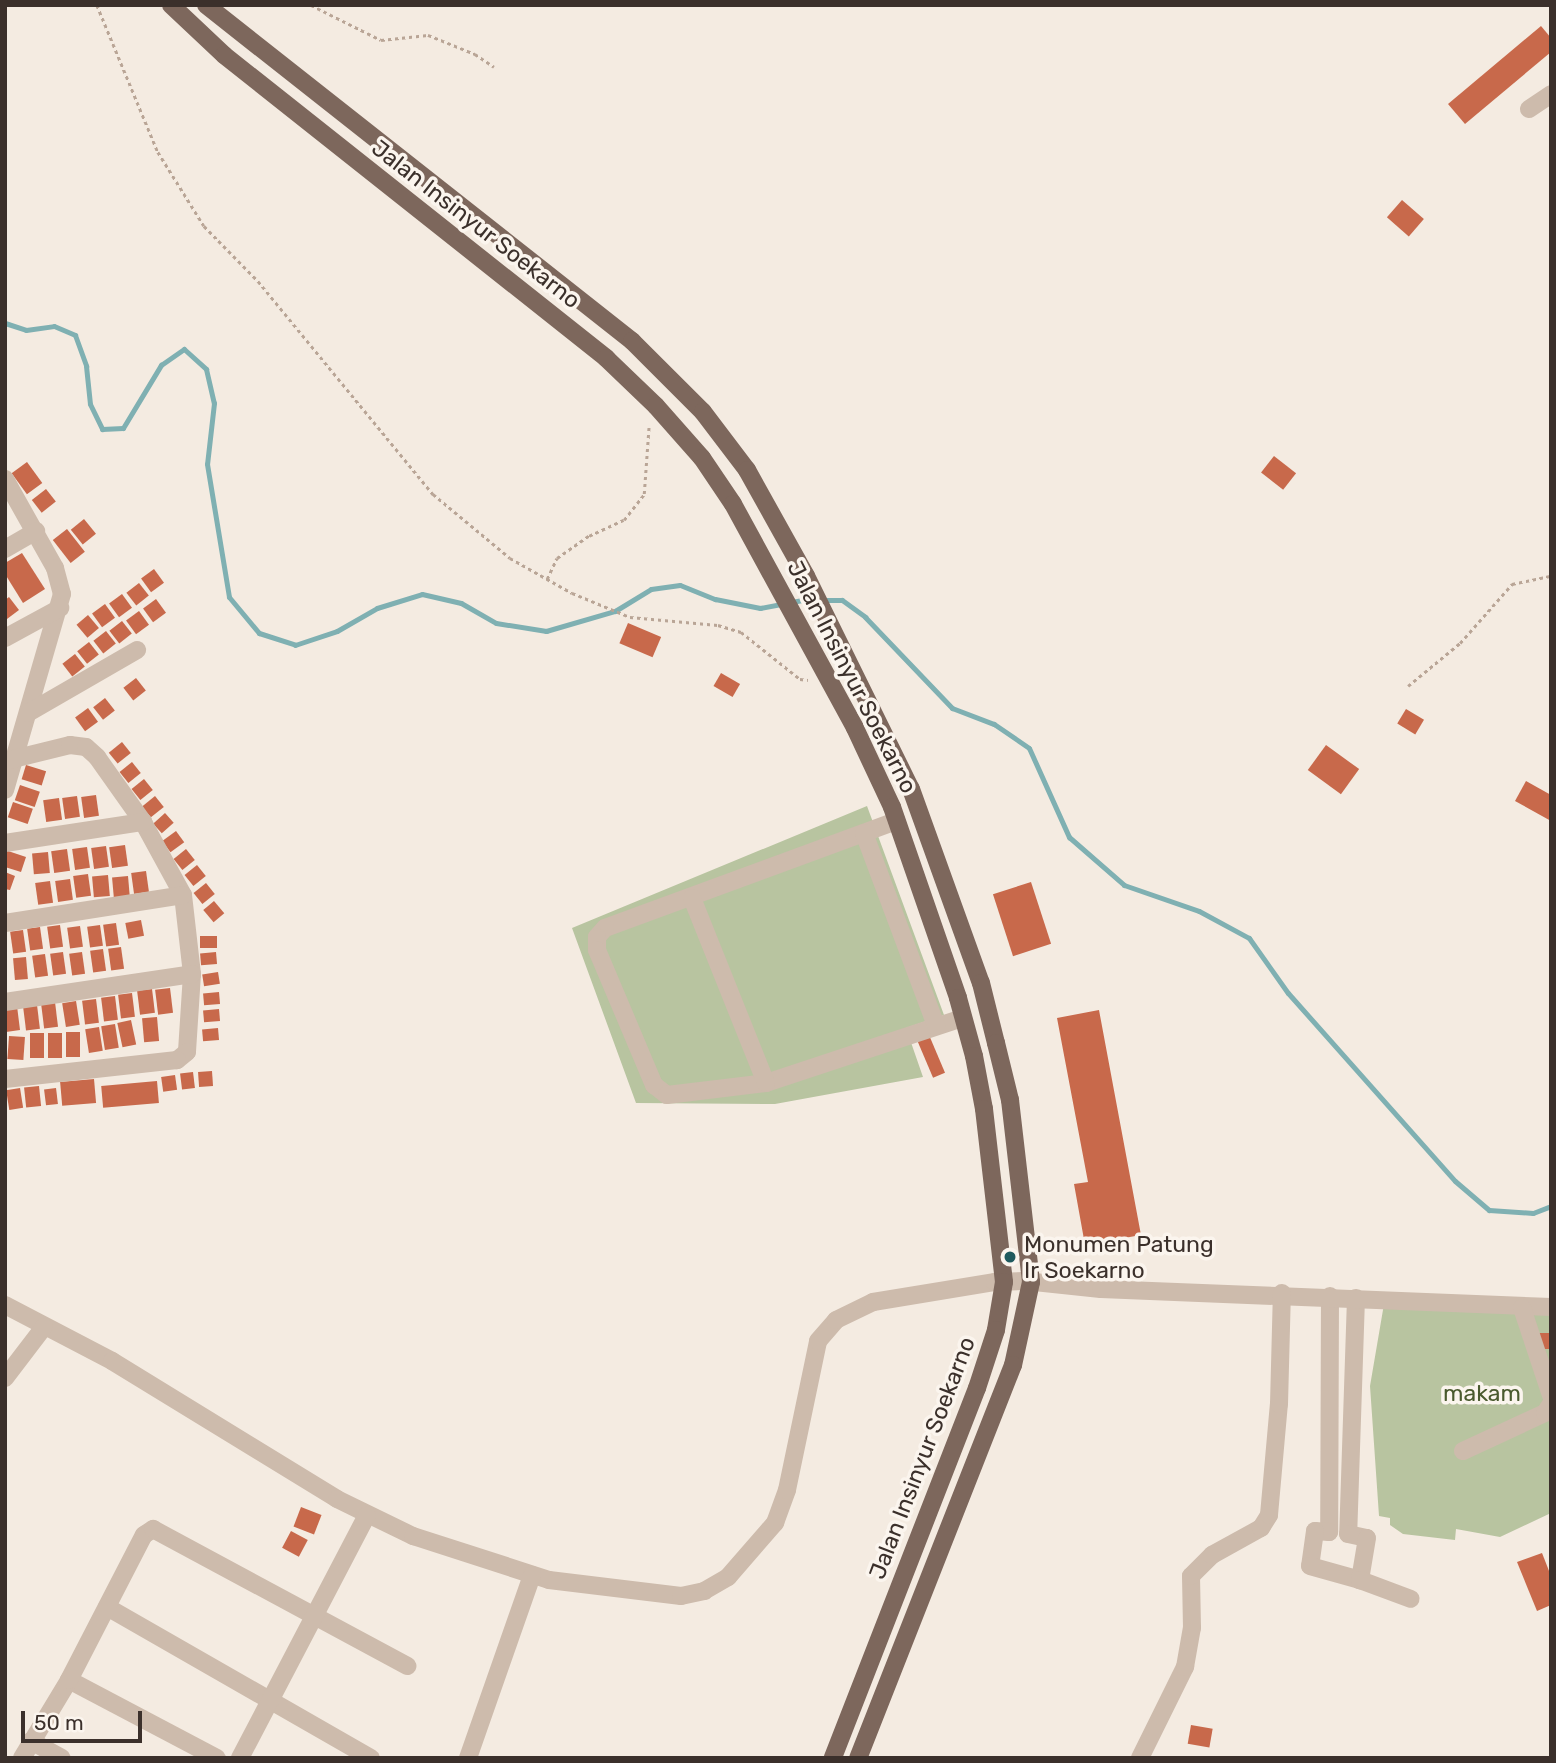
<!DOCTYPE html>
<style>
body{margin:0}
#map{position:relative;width:1556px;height:1763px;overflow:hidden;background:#f4ebe1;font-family:Rubik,sans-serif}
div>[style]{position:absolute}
.green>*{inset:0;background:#b8c4a0}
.stream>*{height:5px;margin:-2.5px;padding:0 2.5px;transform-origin:2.5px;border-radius:2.5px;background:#7fb0b2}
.building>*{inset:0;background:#c8694b;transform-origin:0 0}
.path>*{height:2.5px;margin-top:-1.25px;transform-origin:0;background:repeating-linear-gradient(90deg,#b9a596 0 3.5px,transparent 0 7px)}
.minor>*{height:18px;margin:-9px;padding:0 9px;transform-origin:9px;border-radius:9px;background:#cdbbac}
.major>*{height:18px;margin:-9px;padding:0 9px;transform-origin:9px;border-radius:9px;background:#7d675c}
.dots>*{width:19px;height:19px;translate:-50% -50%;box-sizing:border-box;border:4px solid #fbf5ee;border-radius:50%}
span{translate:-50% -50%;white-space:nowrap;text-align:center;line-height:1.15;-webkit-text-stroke:7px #fbf5ee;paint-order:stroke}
.street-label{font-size:23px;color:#3b302b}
.poi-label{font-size:23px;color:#3b302b}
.left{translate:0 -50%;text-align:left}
.park-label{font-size:23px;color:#4a5a2e}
.frame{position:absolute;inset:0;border:7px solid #3b302b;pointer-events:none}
.scale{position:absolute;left:21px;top:1711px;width:121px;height:32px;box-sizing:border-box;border:4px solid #3b302b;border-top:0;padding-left:9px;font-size:21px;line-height:24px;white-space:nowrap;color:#3b302b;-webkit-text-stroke:5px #fbf5ee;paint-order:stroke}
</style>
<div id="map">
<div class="green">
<div style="clip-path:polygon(867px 806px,944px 1015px,906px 1028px,923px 1077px,775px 1104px,636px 1103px,572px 928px)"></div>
<div style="clip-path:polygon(1384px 1304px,1551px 1313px,1551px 1513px,1500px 1537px,1456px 1529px,1455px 1540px,1403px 1534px,1390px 1525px,1390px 1518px,1379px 1516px,1370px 1386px)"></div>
</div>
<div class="stream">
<div style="left:5px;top:323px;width:22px;rotate:18deg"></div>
<div style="left:26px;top:330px;width:28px;rotate:-8deg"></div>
<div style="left:54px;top:326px;width:23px;rotate:23deg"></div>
<div style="left:75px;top:335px;width:33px;rotate:70deg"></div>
<div style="left:86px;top:366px;width:38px;rotate:84deg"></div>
<div style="left:90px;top:404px;width:28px;rotate:64deg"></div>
<div style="left:102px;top:429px;width:21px;rotate:-3deg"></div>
<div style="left:123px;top:428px;width:74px;rotate:-58.9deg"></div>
<div style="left:161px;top:365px;width:28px;rotate:-35deg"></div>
<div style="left:184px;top:349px;width:30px;rotate:42deg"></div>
<div style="left:206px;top:369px;width:35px;rotate:77deg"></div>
<div style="left:214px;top:403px;width:61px;rotate:96.5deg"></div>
<div style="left:207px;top:464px;width:135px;rotate:80.6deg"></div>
<div style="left:229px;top:597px;width:47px;rotate:50.2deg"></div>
<div style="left:259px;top:633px;width:38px;rotate:18deg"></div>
<div style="left:295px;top:645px;width:44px;rotate:-18.4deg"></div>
<div style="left:337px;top:631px;width:46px;rotate:-29.9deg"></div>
<div style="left:377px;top:608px;width:47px;rotate:-17.3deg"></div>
<div style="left:422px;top:594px;width:40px;rotate:13deg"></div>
<div style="left:461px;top:603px;width:40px;rotate:29.7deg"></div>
<div style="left:496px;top:623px;width:51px;rotate:9.1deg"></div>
<div style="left:546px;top:631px;width:72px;rotate:-16.2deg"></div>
<div style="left:615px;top:611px;width:42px;rotate:-31.4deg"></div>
<div style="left:651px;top:589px;width:29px;rotate:-8deg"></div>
<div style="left:680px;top:585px;width:38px;rotate:22deg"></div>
<div style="left:715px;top:599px;width:46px;rotate:11.3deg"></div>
<div style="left:760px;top:608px;width:43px;rotate:-10.8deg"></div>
<div style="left:802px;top:600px;width:40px"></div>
<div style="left:842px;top:600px;width:29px;rotate:36deg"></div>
<div style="left:865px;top:617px;width:126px;rotate:46.3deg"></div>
<div style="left:952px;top:708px;width:45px;rotate:20.9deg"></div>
<div style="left:994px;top:724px;width:42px;rotate:34.4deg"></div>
<div style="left:1029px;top:748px;width:98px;rotate:65.8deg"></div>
<div style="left:1069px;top:837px;width:73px;rotate:41.1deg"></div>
<div style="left:1124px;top:885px;width:79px;rotate:19.1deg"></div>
<div style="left:1199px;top:911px;width:57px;rotate:28.4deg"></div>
<div style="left:1249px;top:938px;width:67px;rotate:54.7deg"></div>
<div style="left:1288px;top:993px;width:251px;rotate:48.4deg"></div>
<div style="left:1455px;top:1181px;width:45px;rotate:40.5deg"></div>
<div style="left:1489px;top:1210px;width:44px;rotate:3.9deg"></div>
<div style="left:1533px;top:1213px;width:19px;rotate:-21deg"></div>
</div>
<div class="building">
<div style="clip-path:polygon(1541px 26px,1551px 38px,1551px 52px,1465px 124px,1448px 104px)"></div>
<div style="left:1402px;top:200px;width:29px;height:23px;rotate:41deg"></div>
<div style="left:1274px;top:456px;width:28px;height:21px;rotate:38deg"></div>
<div style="left:27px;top:462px;width:26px;height:19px;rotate:54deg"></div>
<div style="left:46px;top:489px;width:16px;height:18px;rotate:52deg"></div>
<div style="left:84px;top:519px;width:19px;height:17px;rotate:51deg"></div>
<div style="left:67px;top:529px;width:29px;height:18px;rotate:52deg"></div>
<div style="clip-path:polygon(22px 553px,45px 589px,23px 603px,5px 574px,5px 563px)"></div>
<div style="left:154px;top:569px;width:17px;height:16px;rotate:54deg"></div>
<div style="left:139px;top:583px;width:16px;height:16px;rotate:52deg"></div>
<div style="left:122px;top:594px;width:17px;height:16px;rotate:54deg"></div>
<div style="clip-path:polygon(9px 597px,19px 610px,7px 619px,5px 600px)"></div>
<div style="left:156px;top:599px;width:17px;height:16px;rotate:54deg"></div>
<div style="left:105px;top:604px;width:17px;height:16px;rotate:54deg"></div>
<div style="left:139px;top:611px;width:17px;height:16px;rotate:54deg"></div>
<div style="left:88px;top:615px;width:17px;height:15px;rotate:50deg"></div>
<div style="left:122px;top:621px;width:16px;height:16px;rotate:52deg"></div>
<div style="left:628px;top:623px;width:36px;height:22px;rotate:23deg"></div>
<div style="left:106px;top:631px;width:16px;height:16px;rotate:52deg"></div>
<div style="left:89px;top:642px;width:16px;height:15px;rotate:52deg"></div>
<div style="left:75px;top:654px;width:16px;height:16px;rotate:52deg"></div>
<div style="left:721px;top:673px;width:22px;height:15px;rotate:30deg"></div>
<div style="left:136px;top:678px;width:16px;height:16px;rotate:52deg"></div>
<div style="left:105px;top:698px;width:16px;height:15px;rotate:52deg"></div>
<div style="left:88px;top:708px;width:17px;height:16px;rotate:54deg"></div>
<div style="left:1406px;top:709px;width:21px;height:17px;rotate:31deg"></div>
<div style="left:122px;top:742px;width:14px;height:17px;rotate:51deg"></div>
<div style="left:1326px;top:745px;width:41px;height:31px;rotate:36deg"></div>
<div style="left:132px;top:762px;width:14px;height:16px;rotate:51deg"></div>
<div style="left:26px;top:765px;width:21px;height:15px;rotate:17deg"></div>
<div style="left:144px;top:779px;width:14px;height:16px;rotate:51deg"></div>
<div style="clip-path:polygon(1526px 781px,1551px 795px,1551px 821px,1515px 801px)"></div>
<div style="left:20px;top:785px;width:21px;height:16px;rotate:19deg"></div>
<div style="left:96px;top:795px;width:21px;height:15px;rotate:82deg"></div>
<div style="left:77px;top:796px;width:21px;height:15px;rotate:82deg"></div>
<div style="left:155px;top:796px;width:14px;height:17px;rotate:51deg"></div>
<div style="left:59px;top:798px;width:22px;height:16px;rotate:82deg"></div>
<div style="left:13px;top:802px;width:21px;height:16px;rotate:19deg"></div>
<div style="left:165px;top:813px;width:13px;height:16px;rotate:48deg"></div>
<div style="left:176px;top:831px;width:14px;height:17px;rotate:54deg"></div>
<div style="left:125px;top:845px;width:21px;height:16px;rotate:82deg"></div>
<div style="left:106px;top:846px;width:21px;height:15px;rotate:82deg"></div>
<div style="left:87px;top:847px;width:21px;height:15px;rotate:82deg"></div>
<div style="left:67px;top:849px;width:22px;height:16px;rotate:82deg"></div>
<div style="left:186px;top:849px;width:14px;height:16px;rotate:51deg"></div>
<div style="clip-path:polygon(5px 850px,26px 857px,21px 872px,5px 867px)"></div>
<div style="left:48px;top:852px;width:21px;height:16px;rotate:85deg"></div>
<div style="left:197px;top:865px;width:14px;height:16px;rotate:51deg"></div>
<div style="left:146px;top:871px;width:21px;height:15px;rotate:82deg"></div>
<div style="clip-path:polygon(5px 872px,15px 876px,10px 890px,5px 889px)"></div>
<div style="left:88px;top:874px;width:22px;height:15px;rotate:82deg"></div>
<div style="left:108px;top:875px;width:21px;height:16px;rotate:85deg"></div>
<div style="left:128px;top:876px;width:21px;height:16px;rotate:85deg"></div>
<div style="left:70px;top:879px;width:21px;height:15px;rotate:82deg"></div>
<div style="left:50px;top:881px;width:22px;height:15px;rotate:82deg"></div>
<div style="left:1031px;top:882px;width:65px;height:40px;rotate:72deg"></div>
<div style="left:206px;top:883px;width:14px;height:16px;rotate:51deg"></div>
<div style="left:214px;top:901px;width:16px;height:14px;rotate:50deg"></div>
<div style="left:141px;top:920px;width:16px;height:16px;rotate:79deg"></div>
<div style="left:116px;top:923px;width:22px;height:13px;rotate:82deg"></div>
<div style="left:60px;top:925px;width:22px;height:13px;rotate:82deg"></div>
<div style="left:100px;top:925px;width:21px;height:13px;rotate:82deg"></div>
<div style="left:80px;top:926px;width:21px;height:13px;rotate:82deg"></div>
<div style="left:40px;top:927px;width:22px;height:13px;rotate:82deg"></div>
<div style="left:23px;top:930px;width:22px;height:13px;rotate:82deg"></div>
<div style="left:217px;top:936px;width:12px;height:17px;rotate:90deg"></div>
<div style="left:121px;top:947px;width:22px;height:13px;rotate:82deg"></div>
<div style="left:103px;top:949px;width:22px;height:13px;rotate:82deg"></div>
<div style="left:63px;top:952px;width:22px;height:13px;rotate:82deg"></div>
<div style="left:82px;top:952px;width:22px;height:13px;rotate:82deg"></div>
<div style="left:216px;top:952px;width:12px;height:16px;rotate:85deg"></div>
<div style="left:45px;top:954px;width:22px;height:13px;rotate:82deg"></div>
<div style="left:26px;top:957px;width:22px;height:13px;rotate:85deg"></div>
<div style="left:218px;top:972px;width:12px;height:16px;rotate:81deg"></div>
<div style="left:170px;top:988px;width:25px;height:15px;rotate:83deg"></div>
<div style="left:152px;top:989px;width:24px;height:15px;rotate:83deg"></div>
<div style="left:219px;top:992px;width:12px;height:16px;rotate:85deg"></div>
<div style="left:132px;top:993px;width:24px;height:14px;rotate:83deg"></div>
<div style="left:115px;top:996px;width:24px;height:14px;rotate:83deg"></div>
<div style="left:96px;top:999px;width:24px;height:14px;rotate:83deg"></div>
<div style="left:76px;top:1001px;width:24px;height:14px;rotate:81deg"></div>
<div style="left:55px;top:1002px;width:25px;height:14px;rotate:83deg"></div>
<div style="left:37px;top:1005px;width:24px;height:14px;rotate:83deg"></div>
<div style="clip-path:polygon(17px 1006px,20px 1030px,6px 1032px,5px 1007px)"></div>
<div style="left:219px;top:1009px;width:12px;height:16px;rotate:85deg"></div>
<div style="clip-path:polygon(1099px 1010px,1141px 1235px,1085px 1245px,1074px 1184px,1088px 1182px,1057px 1018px)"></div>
<div style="left:157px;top:1017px;width:24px;height:15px;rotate:85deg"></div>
<div style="left:131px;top:1020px;width:25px;height:14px;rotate:78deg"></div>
<div style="left:115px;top:1024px;width:24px;height:14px;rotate:81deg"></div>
<div style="left:99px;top:1027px;width:24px;height:14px;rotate:81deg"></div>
<div style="left:218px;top:1028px;width:12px;height:16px;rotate:85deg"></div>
<div style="left:66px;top:1032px;width:14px;height:25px"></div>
<div style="left:30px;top:1033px;width:14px;height:25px"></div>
<div style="left:48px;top:1033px;width:14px;height:25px"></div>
<div style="left:929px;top:1035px;width:41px;height:13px;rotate:67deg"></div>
<div style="left:9px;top:1036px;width:16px;height:23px;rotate:4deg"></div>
<div style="left:212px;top:1071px;width:15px;height:14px;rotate:86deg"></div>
<div style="left:193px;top:1072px;width:16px;height:13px;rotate:83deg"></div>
<div style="left:175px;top:1075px;width:15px;height:14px;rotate:82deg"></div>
<div style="left:94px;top:1079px;width:24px;height:34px;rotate:85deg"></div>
<div style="left:157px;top:1081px;width:22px;height:56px;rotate:85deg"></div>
<div style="left:39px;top:1086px;width:20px;height:15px;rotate:84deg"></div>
<div style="left:20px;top:1088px;width:20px;height:14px;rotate:81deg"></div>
<div style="left:56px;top:1088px;width:16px;height:12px;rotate:83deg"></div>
<div style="left:1551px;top:1333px;width:16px;height:15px;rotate:90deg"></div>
<div style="left:301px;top:1507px;width:22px;height:21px;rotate:21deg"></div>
<div style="left:291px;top:1531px;width:19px;height:19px;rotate:28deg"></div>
<div style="clip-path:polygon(1542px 1553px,1551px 1576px,1551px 1605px,1537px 1611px,1517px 1562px)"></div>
<div style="left:1191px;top:1725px;width:22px;height:19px;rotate:10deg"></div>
</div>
<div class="path">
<div style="left:97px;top:5px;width:159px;rotate:67.5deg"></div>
<div style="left:158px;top:152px;width:87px;rotate:58.1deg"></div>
<div style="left:204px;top:226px;width:77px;rotate:45.5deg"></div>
<div style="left:258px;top:281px;width:276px;rotate:50.6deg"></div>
<div style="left:433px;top:494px;width:100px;rotate:39.7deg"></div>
<div style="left:510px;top:558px;width:71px;rotate:29.4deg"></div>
<div style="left:572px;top:593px;width:63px;rotate:22.5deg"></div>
<div style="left:630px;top:617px;width:88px;rotate:5.2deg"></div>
<div style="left:718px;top:625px;width:24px;rotate:17deg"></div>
<div style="left:741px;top:632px;width:75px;rotate:38.5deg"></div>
<div style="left:800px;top:679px;width:8px;rotate:7deg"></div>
<div style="left:311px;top:5px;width:78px;rotate:26.6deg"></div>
<div style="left:381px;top:40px;width:47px;rotate:-6.1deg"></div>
<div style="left:428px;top:35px;width:51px;rotate:22deg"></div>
<div style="left:475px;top:54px;width:23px;rotate:34deg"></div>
<div style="left:547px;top:579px;width:23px;rotate:-65deg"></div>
<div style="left:557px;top:558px;width:39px;rotate:-35deg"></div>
<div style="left:589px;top:536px;width:38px;rotate:-25deg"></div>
<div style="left:624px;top:520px;width:33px;rotate:-52deg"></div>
<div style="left:644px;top:494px;width:69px;rotate:-85.9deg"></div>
<div style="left:1408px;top:686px;width:67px;rotate:-39.6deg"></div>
<div style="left:1460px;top:643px;width:79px;rotate:-48.6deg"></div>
<div style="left:1512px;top:584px;width:40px;rotate:-12deg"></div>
</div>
<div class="minor">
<div style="left:1529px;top:109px;width:27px;rotate:-34deg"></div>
<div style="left:5px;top:479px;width:102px;rotate:60.7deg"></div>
<div style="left:55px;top:568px;width:27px;rotate:75deg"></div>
<div style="left:62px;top:594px;width:204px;rotate:106.2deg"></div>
<div style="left:5px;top:549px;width:36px;rotate:-30deg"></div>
<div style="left:5px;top:638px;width:63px;rotate:-28.6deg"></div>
<div style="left:28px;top:713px;width:126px;rotate:-30deg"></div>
<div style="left:5px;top:761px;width:67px;rotate:-13.8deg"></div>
<div style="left:70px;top:745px;width:16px;rotate:7deg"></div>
<div style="left:86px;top:747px;width:15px;rotate:42deg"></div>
<div style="left:97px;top:757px;width:80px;rotate:54.7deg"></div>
<div style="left:143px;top:822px;width:83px;rotate:61.3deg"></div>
<div style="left:183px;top:895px;width:80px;rotate:83.5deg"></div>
<div style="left:192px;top:974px;width:78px;rotate:93.7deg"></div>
<div style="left:187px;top:1052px;width:13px;rotate:141deg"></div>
<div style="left:177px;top:1060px;width:173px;rotate:173.7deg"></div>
<div style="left:896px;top:821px;width:310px;rotate:159.8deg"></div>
<div style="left:605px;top:928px;width:12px;rotate:132deg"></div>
<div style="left:597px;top:937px;width:13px;rotate:90deg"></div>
<div style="left:597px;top:950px;width:147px;rotate:67.1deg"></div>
<div style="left:654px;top:1085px;width:16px;rotate:38deg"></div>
<div style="left:667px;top:1095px;width:100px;rotate:-6.9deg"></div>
<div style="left:766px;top:1083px;width:207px;rotate:-18.3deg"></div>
<div style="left:864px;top:833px;width:206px;rotate:69.5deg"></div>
<div style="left:5px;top:843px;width:140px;rotate:-8.7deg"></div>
<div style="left:692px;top:898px;width:199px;rotate:68.2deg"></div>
<div style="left:5px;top:923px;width:180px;rotate:-8.9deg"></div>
<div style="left:5px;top:1002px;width:189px;rotate:-8.5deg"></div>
<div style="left:1330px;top:1296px;width:236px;rotate:90.2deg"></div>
<div style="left:1329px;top:1532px;width:14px;rotate:-176deg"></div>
<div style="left:1315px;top:1531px;width:35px;rotate:98deg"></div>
<div style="left:1310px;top:1566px;width:52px;rotate:15.6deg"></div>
<div style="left:1356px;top:1298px;width:236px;rotate:91.9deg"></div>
<div style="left:1348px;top:1534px;width:19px;rotate:12deg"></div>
<div style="left:1367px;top:1538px;width:43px;rotate:99.5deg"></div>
<div style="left:1360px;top:1580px;width:54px;rotate:20.4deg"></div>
<div style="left:5px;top:1305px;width:121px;rotate:27.6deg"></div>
<div style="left:112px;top:1361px;width:264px;rotate:31.5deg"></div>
<div style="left:337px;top:1499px;width:85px;rotate:26deg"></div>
<div style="left:413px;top:1536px;width:143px;rotate:17.9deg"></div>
<div style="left:549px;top:1580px;width:133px;rotate:6.9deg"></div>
<div style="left:681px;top:1596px;width:24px;rotate:-12deg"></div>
<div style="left:704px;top:1591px;width:28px;rotate:-30deg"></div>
<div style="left:728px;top:1577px;width:72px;rotate:-49deg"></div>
<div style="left:775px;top:1523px;width:35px;rotate:-70deg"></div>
<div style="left:787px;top:1490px;width:152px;rotate:-78.2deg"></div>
<div style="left:818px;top:1341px;width:28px;rotate:-49deg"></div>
<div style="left:836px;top:1320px;width:41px;rotate:-25.9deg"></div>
<div style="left:873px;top:1302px;width:124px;rotate:-9.3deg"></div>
<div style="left:995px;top:1282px;width:30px;rotate:-2deg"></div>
<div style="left:1025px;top:1281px;width:76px;rotate:6deg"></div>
<div style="left:1101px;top:1289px;width:450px;rotate:2.3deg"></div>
<div style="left:1522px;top:1308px;width:92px;rotate:71.6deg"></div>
<div style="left:5px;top:1378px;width:64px;rotate:-52.6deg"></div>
<div style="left:1463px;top:1451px;width:90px;rotate:-24.9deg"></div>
<div style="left:1545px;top:1413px;width:11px;rotate:-56deg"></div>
<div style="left:107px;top:1607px;width:304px;rotate:29.8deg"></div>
<div style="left:69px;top:1680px;width:167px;rotate:27.8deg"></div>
<div style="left:31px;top:1741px;width:35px;rotate:29deg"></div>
<div style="left:22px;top:1758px;width:91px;rotate:-58.9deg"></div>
<div style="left:69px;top:1680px;width:163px;rotate:-62.7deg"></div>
<div style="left:144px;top:1535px;width:11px;rotate:-34deg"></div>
<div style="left:153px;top:1529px;width:289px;rotate:28.3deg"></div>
<div style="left:240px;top:1758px;width:274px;rotate:-62.4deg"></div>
<div style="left:468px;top:1758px;width:194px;rotate:-70.7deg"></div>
<div style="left:1140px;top:1758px;width:102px;rotate:-63.7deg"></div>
<div style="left:1185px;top:1667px;width:40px;rotate:-80deg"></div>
<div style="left:1192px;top:1628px;width:52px;rotate:-91.1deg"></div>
<div style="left:1191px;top:1576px;width:30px;rotate:-45deg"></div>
<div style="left:1212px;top:1555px;width:56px;rotate:-28.9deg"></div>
<div style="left:1261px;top:1528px;width:15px;rotate:-58deg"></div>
<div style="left:1269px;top:1515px;width:111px;rotate:-84.9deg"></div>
<div style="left:1279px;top:1404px;width:111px;rotate:-88.5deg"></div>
</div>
<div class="major">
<div style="left:171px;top:5px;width:73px;rotate:43.3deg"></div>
<div style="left:224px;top:55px;width:488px;rotate:38.4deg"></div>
<div style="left:606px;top:358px;width:69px;rotate:43.8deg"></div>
<div style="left:656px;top:406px;width:69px;rotate:48.5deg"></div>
<div style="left:702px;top:458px;width:55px;rotate:56deg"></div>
<div style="left:733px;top:504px;width:255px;rotate:61.4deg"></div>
<div style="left:855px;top:728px;width:87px;rotate:64.9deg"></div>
<div style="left:892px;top:807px;width:202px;rotate:70.9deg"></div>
<div style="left:958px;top:998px;width:60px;rotate:74.6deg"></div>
<div style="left:974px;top:1056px;width:54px;rotate:79.3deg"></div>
<div style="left:984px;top:1109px;width:174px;rotate:83.4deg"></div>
<div style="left:1004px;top:1282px;width:49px;rotate:99.5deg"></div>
<div style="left:996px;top:1330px;width:61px;rotate:108.1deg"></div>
<div style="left:977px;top:1388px;width:397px;rotate:111.3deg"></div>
<div style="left:206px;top:5px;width:543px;rotate:38.26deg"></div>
<div style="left:632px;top:341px;width:100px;rotate:45deg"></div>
<div style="left:703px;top:412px;width:73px;rotate:52.8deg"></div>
<div style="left:747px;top:470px;width:121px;rotate:60.9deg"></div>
<div style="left:806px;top:576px;width:237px;rotate:63.8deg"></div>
<div style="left:911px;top:789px;width:206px;rotate:70.2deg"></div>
<div style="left:981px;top:983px;width:62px;rotate:76deg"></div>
<div style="left:996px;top:1043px;width:59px;rotate:76.2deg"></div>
<div style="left:1010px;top:1100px;width:183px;rotate:83.4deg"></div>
<div style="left:1031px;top:1282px;width:85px;rotate:102.2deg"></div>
<div style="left:1013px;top:1365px;width:422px;rotate:111.5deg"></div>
</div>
<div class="dots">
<div style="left:1010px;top:1257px;background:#1f5a5e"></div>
</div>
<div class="street-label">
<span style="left:476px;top:224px;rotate:38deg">Jalan Insinyur Soekarno</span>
<span style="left:852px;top:677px;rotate:63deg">Jalan Insinyur Soekarno</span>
<span style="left:922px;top:1458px;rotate:-69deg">Jalan Insinyur Soekarno</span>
</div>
<div class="poi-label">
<span class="left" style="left:1024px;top:1257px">Monumen Patung<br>Ir Soekarno</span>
</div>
<div class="park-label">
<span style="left:1482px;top:1393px">makam</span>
</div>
<div class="frame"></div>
<div class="scale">50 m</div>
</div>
